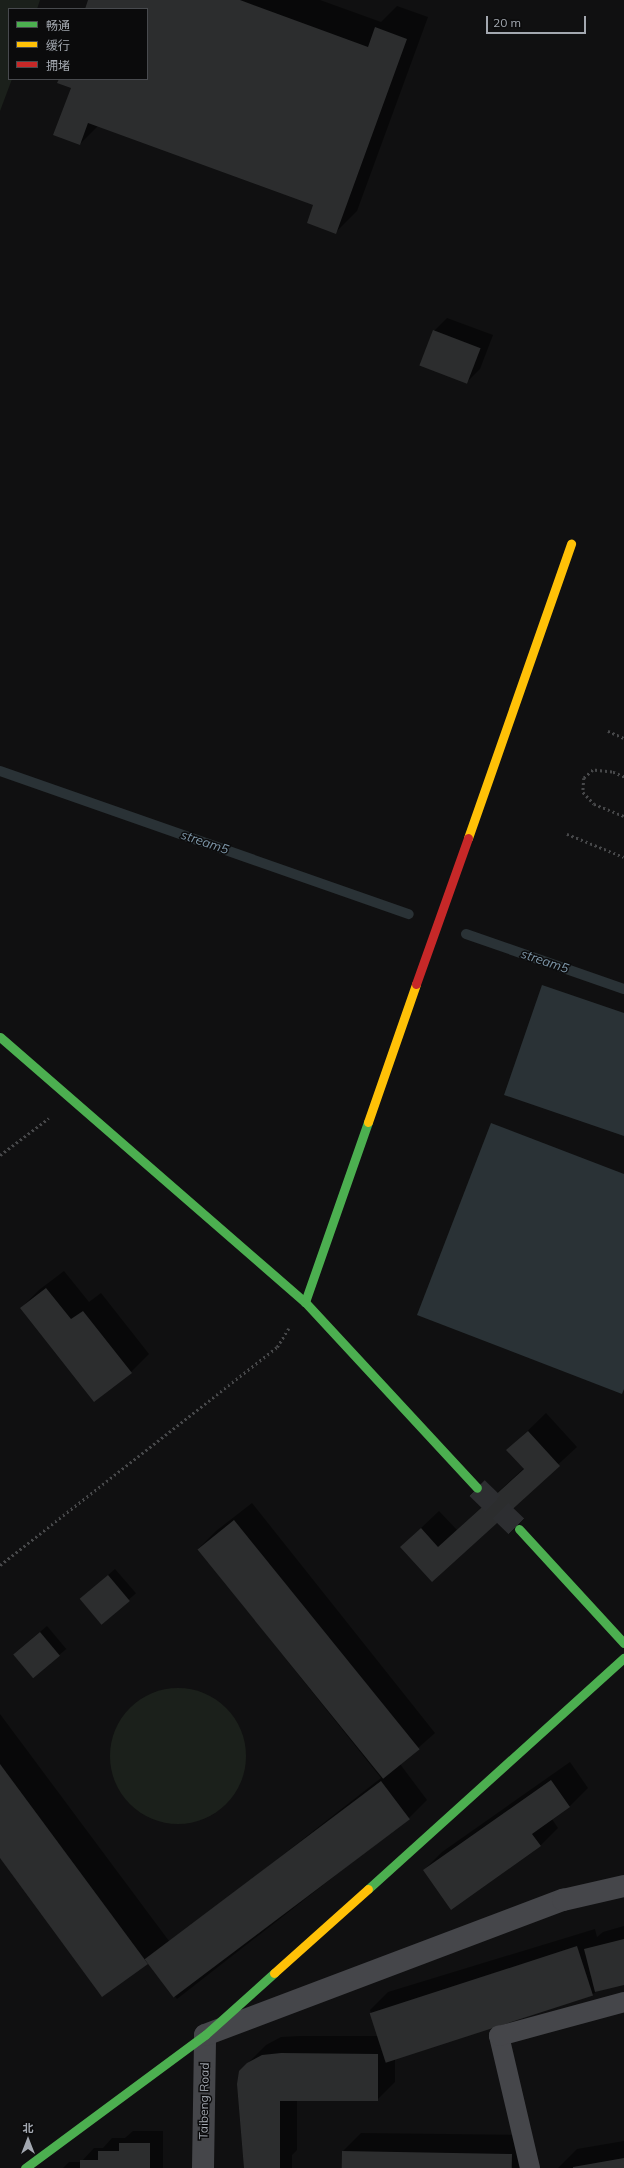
<!DOCTYPE html>
<meta charset="utf-8">
<style>
body{margin:0}
#map{position:relative;width:624px;height:2168px;overflow:hidden;background:#101011;font-family:Mulish,"Noto Sans SC",sans-serif}
div>[style]{position:absolute}
.green>*{inset:0;background:#1b201b}
.round{border-radius:50%}
.water>*{inset:0;background:#2a3236}
.shadow>*{inset:0;background:#0007;transform-origin:0 0}
.stream>*{height:10px;margin:-5px;padding:0 5px;transform-origin:5px;border-radius:5px;background:#2a3236}
.building>*{inset:0;background:#2c2d2e;transform-origin:0 0}
.secondary-tunnel>*{height:22px;margin-top:-11px;transform-origin:0;background:repeating-linear-gradient(90deg,#2d2e31 0 22px,transparent 0 33px)}
.path>*{height:2.5px;margin-top:-1.25px;transform-origin:0;background:repeating-linear-gradient(90deg,#47484a 0 2px,transparent 0 5px)}
.lane>*{height:20px;margin:-10px;padding:0 10px;transform-origin:10px;border-radius:10px;background:#45464a}
.street>*{height:22px;margin:-11px;padding:0 11px;transform-origin:11px;border-radius:11px;background:#45464a}
.fast>*{height:9px;margin:-4.5px;padding:0 4.5px;transform-origin:4.5px;border-radius:4.5px;background:#4caf50}
.slow>*{height:9px;margin:-4.5px;padding:0 4.5px;transform-origin:4.5px;border-radius:4.5px;background:#ffc107}
.jam>*{height:9px;margin:-4.5px;padding:0 4.5px;transform-origin:4.5px;border-radius:4.5px;background:#c62828}
span{translate:-50% -50%;white-space:nowrap;text-align:center;line-height:1.15;-webkit-text-stroke:3px #0b0b0c;paint-order:stroke}
.street-label{font-size:12px;color:#a3a8b0}
.water-label{font-size:13px;color:#7d96a8;font-style:italic}
.legend{position:absolute;left:8px;top:8px;width:140px;height:72px;box-sizing:border-box;background:#0b0b0c;border:1px solid #484a4e;margin:0;padding:5px 7px;list-style:none;font-size:12px;color:#a3a8b0}
.legend li{display:flex;align-items:center;gap:8px;height:20px}
.legend b{width:20px;border:1px solid #484a4e}
.north{position:absolute;left:8px;top:2120px;width:40px;height:40px;-webkit-text-stroke:3px #0b0b0c;paint-order:stroke;rotate:0deg;font-size:11px;font-weight:700;line-height:16px;text-align:center;color:#a3a8b0}
.north::after{content:'';display:block;margin:auto;width:14px;height:18px;background:#a3a8b0;clip-path:polygon(50% 0,100% 100%,50% 72%,0 100%)}
.scale{position:absolute;left:486px;top:16px;width:100px;height:18px;box-sizing:border-box;border:2px solid #a3a8b0;border-top:0;padding-left:5px;font-size:12px;line-height:14px;white-space:nowrap;color:#a3a8b0;-webkit-text-stroke:3px #0b0b0c;paint-order:stroke}
</style>
<div id="map">
<div class="green">
<div style="clip-path:polygon(0 0,40px 0,37px 9px,9px 9px,9px 79px,12px 79px,0 111px)"></div>
<div class="round" style="left:110px;top:1688px;width:136px;height:136px"></div>
</div>
<div class="water">
<div style="clip-path:polygon(542px 985px,624px 1013px,624px 1136px,504px 1095px)"></div>
<div style="clip-path:polygon(491px 1123px,624px 1174px,624px 1389px,622px 1394px,417px 1315px)"></div>
</div>
<div class="shadow">
<div style="clip-path:polygon(89px 0,320px 0,381px 22px,397px 6px,428px 17px,357px 211px,335px 233px,315px 204px,98px 126px,80px 144px,72px 87px,60px 79px,147px 79px,147px 9px,86px 9px)"></div>
<div style="clip-path:polygon(447px 318px,493px 335px,480px 369px,467px 382px,434px 331px)"></div>
<div style="clip-path:polygon(64px 1271px,89px 1302px,101px 1293px,149px 1354px,131px 1372px,95px 1401px,21px 1308px,39px 1290px)"></div>
<div style="clip-path:polygon(546px 1413px,577px 1447px,432px 1581px,401px 1547px,439px 1511px,457px 1530px,524px 1468px,508px 1450px)"></div>
<div style="clip-path:polygon(252px 1503px,435px 1733px,400px 1764px,427px 1800px,409px 1818px,177px 1999px,148px 1962px,103px 1996px,0 1857px,0 1714px,169px 1941px,163px 1949px,381px 1778px,198px 1549px,216px 1531px)"></div>
<div style="left:115px;top:1569px;width:32px;height:45px;rotate:49deg"></div>
<div style="left:47px;top:1626px;width:30px;height:43px;rotate:50deg"></div>
<div style="clip-path:polygon(570px 1762px,588px 1788px,570px 1806px,552px 1819px,558px 1828px,540px 1846px,424px 1870px,442px 1852px)"></div>
<div style="clip-path:polygon(624px 1926px,624px 1984px,597px 1991px,592px 1995px,395px 2057px,395px 2082px,377px 2100px,297px 2100px,297px 2150px,292px 2155px,292px 2168px,245px 2168px,248px 2063px,266px 2045px,281px 2037px,300px 2036px,379px 2036px,370px 2010px,388px 1992px,595px 1929px,597px 1937px,603px 1932px)"></div>
<div style="clip-path:polygon(133px 2131px,163px 2131px,163px 2168px,63px 2168px,69px 2162px,81px 2162px,94px 2148px,103px 2148px,112px 2138px,125px 2138px)"></div>
<div style="clip-path:polygon(361px 2133px,530px 2135px,530px 2168px,343px 2168px,343px 2151px)"></div>
<div style="clip-path:polygon(624px 2141px,624px 2168px,558px 2168px,577px 2149px)"></div>
</div>
<div class="stream">
<div style="left:0;top:771px;width:433px;rotate:19.3deg"></div>
<div style="left:466px;top:934px;width:167px;rotate:19.2deg"></div>
</div>
<div class="building">
<div style="clip-path:polygon(88px 0,240px 0,368px 47px,375px 27px,407px 39px,336px 234px,307px 223px,313px 205px,88px 123px,80px 145px,53px 135px,71px 88px,57px 83px,59px 79px,147px 79px,147px 9px,85px 9px)"></div>
<div style="left:433px;top:330px;width:51px;height:38px;rotate:21deg"></div>
<div style="clip-path:polygon(46px 1288px,71px 1319px,83px 1311px,132px 1373px,94px 1402px,20px 1308px)"></div>
<div style="clip-path:polygon(528px 1431px,560px 1466px,432px 1582px,400px 1547px,421px 1528px,438px 1547px,524px 1469px,506px 1450px)"></div>
<div style="left:234px;top:1520px;width:295px;height:47px;rotate:51deg"></div>
<div style="left:108px;top:1575px;width:34px;height:37px;rotate:50deg"></div>
<div style="left:40px;top:1632px;width:31px;height:35px;rotate:50deg"></div>
<div style="clip-path:polygon(0 1764px,148px 1964px,102px 1997px,0 1858px)"></div>
<div style="clip-path:polygon(551px 1780px,570px 1807px,532px 1834px,541px 1846px,451px 1910px,423px 1870px)"></div>
<div style="left:381px;top:1781px;width:48px;height:296px;rotate:53deg"></div>
<div style="clip-path:polygon(624px 1939px,624px 1985px,595px 1992px,584px 1949px)"></div>
<div style="left:577px;top:1946px;width:52px;height:218px;rotate:72deg"></div>
<div style="clip-path:polygon(281px 2053px,378px 2054px,378px 2101px,280px 2101px,280px 2168px,244px 2168px,237px 2084px,239px 2071px,247px 2063px,262px 2055px)"></div>
<div style="clip-path:polygon(119px 2143px,150px 2143px,150px 2168px,80px 2168px,80px 2160px,98px 2160px,98px 2151px,119px 2151px)"></div>
<div style="left:342px;top:2151px;width:170px;height:17px;rotate:1deg"></div>
<div style="clip-path:polygon(624px 2158px,624px 2168px,573px 2168px,573px 2167px)"></div>
</div>
<div class="secondary-tunnel">
<div style="left:477px;top:1488px;width:59px;rotate:44.3deg"></div>
</div>
<div class="path">
<div style="left:608px;top:731px;width:17px;rotate:24deg"></div>
<div style="left:624px;top:777px;width:13px;rotate:-157deg"></div>
<div style="left:612px;top:772px;width:19px;rotate:-174deg"></div>
<div style="left:593px;top:770px;width:12px;rotate:138deg"></div>
<div style="left:584px;top:778px;width:14px;rotate:94deg"></div>
<div style="left:583px;top:792px;width:16px;rotate:47deg"></div>
<div style="left:594px;top:804px;width:32px;rotate:22deg"></div>
<div style="left:567px;top:834px;width:61px;rotate:22deg"></div>
<div style="left:0;top:1155px;width:61px;rotate:-37.1deg"></div>
<div style="left:0;top:1565px;width:352px;rotate:-38.2deg"></div>
<div style="left:277px;top:1347px;width:22px;rotate:-58deg"></div>
</div>
<div class="lane">
<div style="left:530px;top:2168px;width:136px;rotate:-103.2deg"></div>
<div style="left:499px;top:2036px;width:130px;rotate:-15.2deg"></div>
</div>
<div class="street">
<div style="left:203px;top:2168px;width:133px;rotate:-89.1deg"></div>
<div style="left:205px;top:2035px;width:383px;rotate:-20.7deg"></div>
<div style="left:563px;top:1900px;width:63px;rotate:-12.9deg"></div>
</div>
<div class="fast">
<div style="left:0;top:1037px;width:404px;rotate:41deg"></div>
<div style="left:368px;top:1122px;width:191px;rotate:109.3deg"></div>
<div style="left:305px;top:1302px;width:253px;rotate:47.2deg"></div>
<div style="left:519px;top:1529px;width:155px;rotate:47.4deg"></div>
<div style="left:368px;top:1889px;width:345px;rotate:-42.1deg"></div>
<div style="left:25px;top:2168px;width:224px;rotate:-36.5deg"></div>
<div style="left:205px;top:2035px;width:93px;rotate:-41.9deg"></div>
</div>
<div class="slow">
<div style="left:468px;top:838px;width:312px;rotate:-70.7deg"></div>
<div style="left:368px;top:1122px;width:146px;rotate:-70.8deg"></div>
<div style="left:274px;top:1973px;width:126px;rotate:-41.8deg"></div>
</div>
<div class="jam">
<div style="left:416px;top:984px;width:155px;rotate:-70.4deg"></div>
</div>
<div class="street-label">
<span style="left:204px;top:2101px;rotate:-89deg">Taibeng Road</span>
</div>
<div class="water-label">
<span style="left:205px;top:842px;rotate:19deg">stream5</span>
<span style="left:545px;top:961px;rotate:19deg">stream5</span>
</div>
<ul class="legend">
<li><b style="height:5px;background:#4caf50"></b>畅通</li>
<li><b style="height:5px;background:#ffc107"></b>缓行</li>
<li><b style="height:5px;background:#c62828"></b>拥堵</li>
</ul>
<div class="north">北</div>
<div class="scale">20 m</div>
</div>
